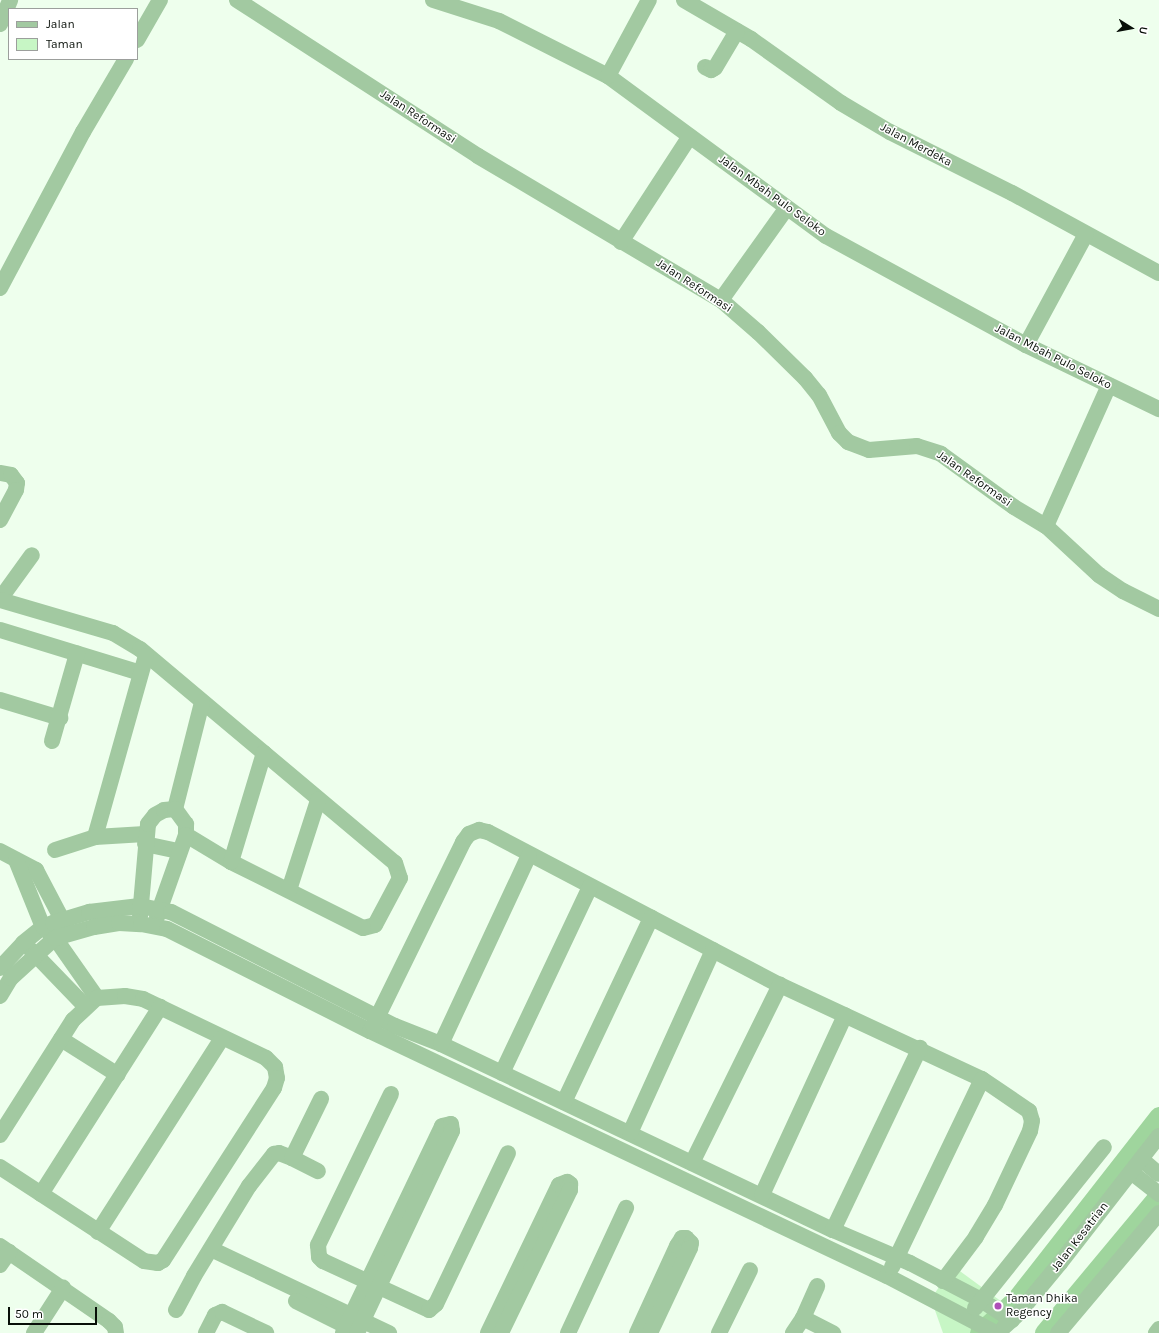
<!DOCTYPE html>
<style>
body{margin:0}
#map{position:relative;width:1159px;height:1333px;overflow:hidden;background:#eeffed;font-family:Karla,sans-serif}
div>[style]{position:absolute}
.green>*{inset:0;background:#c7f6c5}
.river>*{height:21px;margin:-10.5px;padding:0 10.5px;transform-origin:10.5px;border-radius:10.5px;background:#9fd59d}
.minor>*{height:16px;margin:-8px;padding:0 8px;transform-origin:8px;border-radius:8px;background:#a2c9a1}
.dots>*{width:11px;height:11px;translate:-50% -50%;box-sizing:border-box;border:2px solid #fff;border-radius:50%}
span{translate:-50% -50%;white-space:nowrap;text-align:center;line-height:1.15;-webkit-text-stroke:3px #fff;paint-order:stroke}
.street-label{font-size:12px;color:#080f08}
.poi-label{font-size:12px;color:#080f08}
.left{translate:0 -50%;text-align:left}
.legend{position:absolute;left:8px;top:8px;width:130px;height:52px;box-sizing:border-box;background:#fff;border:1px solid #9c9f9c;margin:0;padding:5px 7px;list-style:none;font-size:12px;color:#080f08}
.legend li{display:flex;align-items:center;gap:8px;height:20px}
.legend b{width:20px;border:1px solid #9c9f9c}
.north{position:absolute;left:1111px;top:8px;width:40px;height:40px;-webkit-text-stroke:3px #fff;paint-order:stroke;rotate:101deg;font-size:11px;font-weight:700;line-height:16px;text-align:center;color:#080f08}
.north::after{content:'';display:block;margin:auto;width:14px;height:18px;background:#080f08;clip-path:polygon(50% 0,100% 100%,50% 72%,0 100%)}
.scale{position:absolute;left:8px;top:1307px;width:89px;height:18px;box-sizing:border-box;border:2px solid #080f08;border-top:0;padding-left:5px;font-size:12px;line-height:14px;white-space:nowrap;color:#080f08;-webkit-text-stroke:3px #fff;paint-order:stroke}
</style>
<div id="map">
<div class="green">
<div style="clip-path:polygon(953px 1266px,1017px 1313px,991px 1333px,943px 1333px,931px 1299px)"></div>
</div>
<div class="river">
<div style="left:980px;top:1333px;width:50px;rotate:-42.6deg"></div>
<div style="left:1017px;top:1299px;width:231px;rotate:-52deg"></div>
<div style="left:1045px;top:1333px;width:178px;rotate:-50.2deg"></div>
</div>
<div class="minor">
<div style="left:237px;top:0;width:287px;rotate:32.9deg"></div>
<div style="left:478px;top:156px;width:282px;rotate:30.7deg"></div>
<div style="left:721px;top:300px;width:49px;rotate:40.9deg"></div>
<div style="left:758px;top:332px;width:66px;rotate:44.4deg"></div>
<div style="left:805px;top:378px;width:22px;rotate:51deg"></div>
<div style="left:819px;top:395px;width:43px;rotate:62.2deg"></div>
<div style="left:839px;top:433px;width:13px;rotate:45deg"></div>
<div style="left:848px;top:442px;width:22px;rotate:21deg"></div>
<div style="left:869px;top:450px;width:48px;rotate:-4.8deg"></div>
<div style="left:917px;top:446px;width:25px;rotate:18deg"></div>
<div style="left:941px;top:454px;width:90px;rotate:36deg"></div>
<div style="left:1014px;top:507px;width:37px;rotate:31deg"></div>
<div style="left:1046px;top:526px;width:72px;rotate:42.8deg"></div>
<div style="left:1099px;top:575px;width:29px;rotate:34deg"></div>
<div style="left:1123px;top:591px;width:40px;rotate:26.6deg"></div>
<div style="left:433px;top:0;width:69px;rotate:17.7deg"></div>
<div style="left:499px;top:21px;width:122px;rotate:26.8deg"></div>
<div style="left:608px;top:76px;width:270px;rotate:36.3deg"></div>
<div style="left:826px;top:236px;width:228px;rotate:28.6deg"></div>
<div style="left:1026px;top:345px;width:148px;rotate:25.7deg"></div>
<div style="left:684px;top:0;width:78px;rotate:30.2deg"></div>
<div style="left:751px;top:39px;width:110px;rotate:35.4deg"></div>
<div style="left:841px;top:103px;width:57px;rotate:30.6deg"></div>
<div style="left:890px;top:132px;width:136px;rotate:26.6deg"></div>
<div style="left:1012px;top:193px;width:167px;rotate:28.6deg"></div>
<div style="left:0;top:24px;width:26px;rotate:-67deg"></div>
<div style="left:137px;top:40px;width:46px;rotate:-60.1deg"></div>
<div style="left:705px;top:67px;width:7px;rotate:27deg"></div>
<div style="left:711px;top:70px;width:4px;rotate:-27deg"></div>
<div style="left:715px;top:68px;width:43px;rotate:-59.3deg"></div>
<div style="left:608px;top:76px;width:86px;rotate:-61.7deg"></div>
<div style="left:621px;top:242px;width:126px;rotate:-56.9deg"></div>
<div style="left:0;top:288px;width:177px;rotate:-62deg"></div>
<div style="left:83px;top:132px;width:85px;rotate:-59.5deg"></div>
<div style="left:721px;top:300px;width:112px;rotate:-54.5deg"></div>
<div style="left:1026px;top:345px;width:126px;rotate:-61.6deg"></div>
<div style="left:0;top:473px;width:11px;rotate:10deg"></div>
<div style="left:11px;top:475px;width:10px;rotate:53deg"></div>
<div style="left:17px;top:483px;width:7px;rotate:98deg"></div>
<div style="left:16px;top:490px;width:34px;rotate:118deg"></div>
<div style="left:1046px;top:526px;width:154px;rotate:-65.9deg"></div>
<div style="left:0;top:599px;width:54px;rotate:-54deg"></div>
<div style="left:0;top:600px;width:118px;rotate:16.3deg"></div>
<div style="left:113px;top:633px;width:31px;rotate:31deg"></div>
<div style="left:140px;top:649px;width:333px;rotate:40deg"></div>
<div style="left:395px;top:863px;width:16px;rotate:72deg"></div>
<div style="left:400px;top:878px;width:53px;rotate:118deg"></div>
<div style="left:375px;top:925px;width:12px;rotate:166deg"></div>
<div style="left:363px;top:928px;width:148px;rotate:-153.4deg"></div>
<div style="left:231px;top:862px;width:52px;rotate:-149deg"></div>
<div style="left:0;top:630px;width:147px;rotate:17deg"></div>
<div style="left:0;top:700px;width:63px;rotate:16.7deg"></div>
<div style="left:52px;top:741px;width:91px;rotate:-74deg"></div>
<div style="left:175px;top:809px;width:110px;rotate:-75.8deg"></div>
<div style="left:95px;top:837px;width:188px;rotate:-74.3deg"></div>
<div style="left:145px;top:844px;width:35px;rotate:12deg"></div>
<div style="left:55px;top:850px;width:42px;rotate:-18deg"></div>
<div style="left:95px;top:837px;width:50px;rotate:-3.4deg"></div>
<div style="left:0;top:851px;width:41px;rotate:27.8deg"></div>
<div style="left:36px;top:870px;width:67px;rotate:62.3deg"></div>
<div style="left:16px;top:860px;width:72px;rotate:68.1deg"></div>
<div style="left:43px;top:927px;width:16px;rotate:43deg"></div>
<div style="left:55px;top:938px;width:73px;rotate:55deg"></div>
<div style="left:231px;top:862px;width:114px;rotate:-73.2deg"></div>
<div style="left:289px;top:890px;width:95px;rotate:-72.1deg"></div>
<div style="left:140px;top:916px;width:92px;rotate:-85deg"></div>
<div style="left:148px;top:824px;width:11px;rotate:-52deg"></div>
<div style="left:155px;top:815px;width:10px;rotate:-29deg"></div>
<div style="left:164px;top:810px;width:11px;rotate:-5deg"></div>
<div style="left:175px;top:809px;width:19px;rotate:54deg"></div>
<div style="left:186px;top:824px;width:11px;rotate:90deg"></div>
<div style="left:186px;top:835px;width:87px;rotate:109.5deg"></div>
<div style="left:31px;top:950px;width:79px;rotate:46deg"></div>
<div style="left:0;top:968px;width:34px;rotate:-47deg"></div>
<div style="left:23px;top:943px;width:26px;rotate:-39deg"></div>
<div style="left:43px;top:927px;width:11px;rotate:-22deg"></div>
<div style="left:53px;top:923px;width:38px;rotate:-17deg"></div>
<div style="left:89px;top:912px;width:51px;rotate:-6.7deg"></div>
<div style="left:140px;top:906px;width:32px;rotate:11deg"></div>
<div style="left:171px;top:912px;width:251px;rotate:27deg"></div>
<div style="left:395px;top:1026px;width:49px;rotate:21.4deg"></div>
<div style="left:441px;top:1044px;width:434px;rotate:25.4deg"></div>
<div style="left:833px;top:1230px;width:84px;rotate:23.2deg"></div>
<div style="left:910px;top:1263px;width:80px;rotate:27.5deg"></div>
<div style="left:981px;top:1300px;width:37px;rotate:33deg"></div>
<div style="left:0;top:996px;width:21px;rotate:-59deg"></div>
<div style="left:11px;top:978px;width:59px;rotate:-42.3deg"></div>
<div style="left:55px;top:938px;width:41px;rotate:-15.8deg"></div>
<div style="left:94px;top:927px;width:25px;rotate:-9deg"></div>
<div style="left:119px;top:923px;width:22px;rotate:3deg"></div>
<div style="left:141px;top:924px;width:26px;rotate:11deg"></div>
<div style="left:167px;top:929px;width:227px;rotate:26.7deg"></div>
<div style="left:370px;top:1031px;width:572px;rotate:25.36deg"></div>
<div style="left:887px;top:1276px;width:123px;rotate:27.6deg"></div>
<div style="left:373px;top:1026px;width:205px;rotate:-63.9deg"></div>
<div style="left:463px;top:842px;width:10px;rotate:-53deg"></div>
<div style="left:469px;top:834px;width:11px;rotate:-22deg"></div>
<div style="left:479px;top:830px;width:9px;rotate:13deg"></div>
<div style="left:488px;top:832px;width:330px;rotate:27.7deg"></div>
<div style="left:780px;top:985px;width:223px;rotate:25deg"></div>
<div style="left:982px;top:1079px;width:57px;rotate:34.2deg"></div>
<div style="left:1029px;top:1111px;width:10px;rotate:73deg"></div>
<div style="left:1032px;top:1121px;width:10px;rotate:101deg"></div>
<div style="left:1030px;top:1131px;width:82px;rotate:115.3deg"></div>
<div style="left:995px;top:1205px;width:37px;rotate:121deg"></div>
<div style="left:976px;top:1237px;width:55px;rotate:126.9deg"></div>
<div style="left:61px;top:1039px;width:67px;rotate:32.3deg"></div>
<div style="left:441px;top:1044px;width:208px;rotate:-65deg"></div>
<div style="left:502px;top:1073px;width:206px;rotate:-64.7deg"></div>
<div style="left:391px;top:1094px;width:168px;rotate:115.8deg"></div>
<div style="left:318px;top:1245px;width:12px;rotate:85deg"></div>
<div style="left:319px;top:1257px;width:6px;rotate:45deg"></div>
<div style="left:323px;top:1261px;width:117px;rotate:24.8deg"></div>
<div style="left:429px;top:1310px;width:9px;rotate:-41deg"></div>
<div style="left:436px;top:1304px;width:167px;rotate:-64.5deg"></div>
<div style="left:564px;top:1102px;width:204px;rotate:-64.7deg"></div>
<div style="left:630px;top:1133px;width:201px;rotate:-65.6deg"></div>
<div style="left:0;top:1135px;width:136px;rotate:-57.6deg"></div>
<div style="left:73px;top:1020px;width:33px;rotate:-43deg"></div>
<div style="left:97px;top:998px;width:28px;rotate:-4deg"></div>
<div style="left:125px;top:996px;width:18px;rotate:9deg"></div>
<div style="left:143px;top:999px;width:136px;rotate:25.6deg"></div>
<div style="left:266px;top:1058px;width:13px;rotate:45deg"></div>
<div style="left:275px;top:1067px;width:11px;rotate:80deg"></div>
<div style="left:277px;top:1078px;width:10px;rotate:107deg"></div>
<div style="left:274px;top:1088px;width:205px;rotate:122.8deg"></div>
<div style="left:163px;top:1260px;width:6px;rotate:149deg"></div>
<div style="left:158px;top:1263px;width:14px;rotate:-172deg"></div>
<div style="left:144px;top:1261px;width:172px;rotate:-146.9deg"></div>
<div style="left:292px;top:1158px;width:29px;rotate:27deg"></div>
<div style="left:1141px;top:1159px;width:23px;rotate:40deg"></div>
<div style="left:692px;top:1163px;width:199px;rotate:-63.7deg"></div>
<div style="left:1131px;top:1172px;width:36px;rotate:38deg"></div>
<div style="left:41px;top:1194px;width:222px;rotate:-57.5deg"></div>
<div style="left:762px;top:1195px;width:198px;rotate:-65.2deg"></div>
<div style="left:833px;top:1230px;width:202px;rotate:-64.5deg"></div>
<div style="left:98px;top:1232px;width:230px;rotate:-57.4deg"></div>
<div style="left:0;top:1246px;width:132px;rotate:34.5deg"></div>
<div style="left:109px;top:1321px;width:8px;rotate:45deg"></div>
<div style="left:115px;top:1327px;width:6px;rotate:81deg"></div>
<div style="left:211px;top:1249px;width:197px;rotate:25.3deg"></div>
<div style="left:0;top:1265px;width:16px;rotate:-55deg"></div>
<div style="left:892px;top:1267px;width:208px;rotate:-64.4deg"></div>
<div style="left:296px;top:1301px;width:67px;rotate:26.6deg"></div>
<div style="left:975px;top:1308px;width:206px;rotate:-51.3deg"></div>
<div style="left:176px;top:1310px;width:38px;rotate:-62deg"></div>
<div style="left:194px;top:1276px;width:105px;rotate:-58.6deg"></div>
<div style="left:249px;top:1186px;width:41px;rotate:-52deg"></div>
<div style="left:274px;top:1154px;width:5px;rotate:-11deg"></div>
<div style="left:279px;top:1153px;width:14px;rotate:21deg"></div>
<div style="left:292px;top:1158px;width:66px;rotate:-63.8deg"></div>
<div style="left:803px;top:1318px;width:34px;rotate:27deg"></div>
<div style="left:1004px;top:1327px;width:19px;rotate:-43deg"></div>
<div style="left:1018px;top:1314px;width:66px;rotate:-50.5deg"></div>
<div style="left:1060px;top:1263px;width:161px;rotate:-52.1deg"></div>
<div style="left:34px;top:1333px;width:54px;rotate:-57.2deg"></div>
<div style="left:206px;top:1333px;width:20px;rotate:-63deg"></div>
<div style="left:215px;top:1315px;width:8px;rotate:-23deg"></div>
<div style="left:222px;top:1312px;width:49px;rotate:25.5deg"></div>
<div style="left:343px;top:1333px;width:229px;rotate:-64.4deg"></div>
<div style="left:442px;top:1126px;width:9px;rotate:-13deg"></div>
<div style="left:451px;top:1124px;width:7px;rotate:82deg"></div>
<div style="left:452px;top:1131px;width:223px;rotate:115.2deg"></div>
<div style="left:488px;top:1333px;width:164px;rotate:-64.4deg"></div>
<div style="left:559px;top:1185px;width:9px;rotate:-21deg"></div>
<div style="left:567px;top:1182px;width:4px;rotate:34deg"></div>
<div style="left:570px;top:1184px;width:6px;rotate:90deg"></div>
<div style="left:570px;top:1190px;width:159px;rotate:115.8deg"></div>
<div style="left:568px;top:1333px;width:138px;rotate:-65.1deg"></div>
<div style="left:637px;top:1333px;width:96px;rotate:-65.3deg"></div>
<div style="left:677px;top:1246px;width:9px;rotate:-58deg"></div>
<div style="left:682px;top:1238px;width:4px"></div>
<div style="left:686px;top:1238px;width:7px;rotate:45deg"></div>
<div style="left:691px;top:1243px;width:5px;rotate:101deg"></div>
<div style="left:690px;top:1248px;width:94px;rotate:115.2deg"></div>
<div style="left:719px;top:1333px;width:70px;rotate:-63.8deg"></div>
<div style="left:793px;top:1333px;width:18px;rotate:-56deg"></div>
<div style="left:803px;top:1318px;width:35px;rotate:-66deg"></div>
<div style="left:1058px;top:1333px;width:157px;rotate:-49.9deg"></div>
<div style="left:1156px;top:1333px;width:5px;rotate:-53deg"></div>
</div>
<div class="dots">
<div style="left:998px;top:1306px;background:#ae4fb8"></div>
</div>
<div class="street-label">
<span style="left:418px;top:117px;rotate:33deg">Jalan Reformasi</span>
<span style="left:916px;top:145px;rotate:28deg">Jalan Merdeka</span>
<span style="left:772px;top:196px;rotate:36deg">Jalan Mbah Pulo Seloko</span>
<span style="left:694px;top:286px;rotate:33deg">Jalan Reformasi</span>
<span style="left:1053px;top:357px;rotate:27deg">Jalan Mbah Pulo Seloko</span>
<span style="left:974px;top:479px;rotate:35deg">Jalan Reformasi</span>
<span style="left:1080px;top:1237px;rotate:-52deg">Jalan Kesatrian</span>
</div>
<div class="poi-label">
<span class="left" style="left:1006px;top:1306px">Taman Dhika<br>Regency</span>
</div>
<ul class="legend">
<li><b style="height:5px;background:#a2c9a1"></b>Jalan</li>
<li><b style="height:11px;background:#c7f6c5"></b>Taman</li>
</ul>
<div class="north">U</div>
<div class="scale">50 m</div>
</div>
